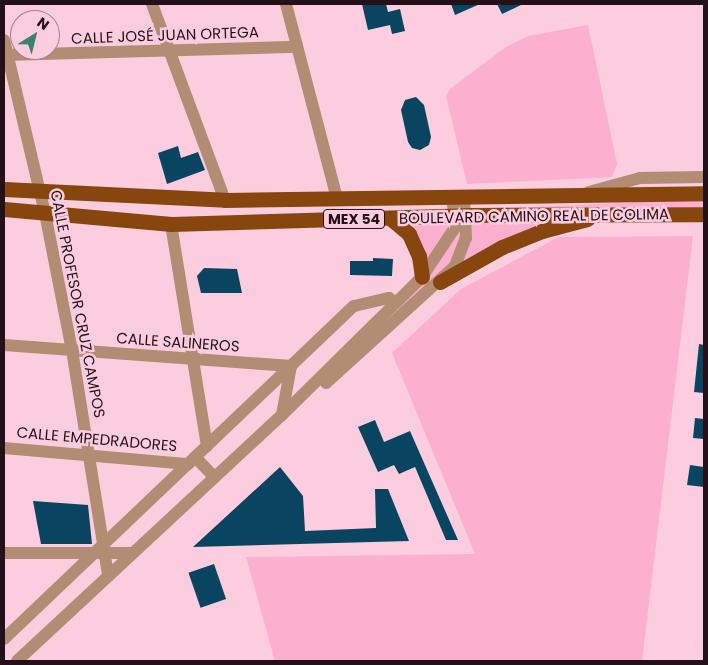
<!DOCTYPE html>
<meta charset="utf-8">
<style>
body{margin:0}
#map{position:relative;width:708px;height:665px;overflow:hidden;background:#fccddf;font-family:Poppins,sans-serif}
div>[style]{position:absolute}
.green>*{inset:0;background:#fcafce}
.building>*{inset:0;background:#094560;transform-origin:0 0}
.minor>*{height:12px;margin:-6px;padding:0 6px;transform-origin:6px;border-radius:6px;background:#b28c73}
.major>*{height:15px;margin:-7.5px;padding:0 7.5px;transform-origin:7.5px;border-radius:7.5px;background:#88460f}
span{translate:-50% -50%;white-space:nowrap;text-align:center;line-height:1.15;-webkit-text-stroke:5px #fccddf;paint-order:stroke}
.shield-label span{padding:1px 4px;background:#fccddf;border:1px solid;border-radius:4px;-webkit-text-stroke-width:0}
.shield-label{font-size:14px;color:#241019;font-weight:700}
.street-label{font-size:15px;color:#241019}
.frame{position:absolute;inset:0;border:5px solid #241019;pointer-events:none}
.north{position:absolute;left:10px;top:10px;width:50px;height:50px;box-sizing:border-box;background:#fccddf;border:1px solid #a68190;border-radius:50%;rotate:36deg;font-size:14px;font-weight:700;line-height:20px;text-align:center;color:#241019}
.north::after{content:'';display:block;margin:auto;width:18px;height:22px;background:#40806f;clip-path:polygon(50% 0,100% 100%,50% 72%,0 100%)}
</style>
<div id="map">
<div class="green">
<div style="clip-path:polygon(588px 25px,617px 164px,612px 177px,467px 184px,446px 96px,450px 89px,506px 47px,528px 36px)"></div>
<div style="clip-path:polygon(704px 199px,704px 208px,484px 209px)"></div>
<div style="clip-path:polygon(571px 221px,459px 265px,466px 254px,470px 223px)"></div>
<div style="clip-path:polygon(453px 223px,425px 267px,404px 224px)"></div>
<div style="clip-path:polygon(462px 229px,462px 239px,451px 264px,401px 309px,398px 306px,458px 230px)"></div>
<div style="clip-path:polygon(693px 236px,642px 661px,275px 661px,246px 557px,475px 554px,392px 353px,461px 289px,559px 237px)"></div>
</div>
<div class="building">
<div style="clip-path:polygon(362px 4px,386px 4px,388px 12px,400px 9px,405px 31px,392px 34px,390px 25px,368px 30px)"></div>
<div style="clip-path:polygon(451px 4px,480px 4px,455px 15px)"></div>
<div style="clip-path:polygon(497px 4px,523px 4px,502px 14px)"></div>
<div style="clip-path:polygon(416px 97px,424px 105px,431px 137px,429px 145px,420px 150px,412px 148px,408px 142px,401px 110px,405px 100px)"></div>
<div style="clip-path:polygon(178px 146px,181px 158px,198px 152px,205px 170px,167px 184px,158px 153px)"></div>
<div style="clip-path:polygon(373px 258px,393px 259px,392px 276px,350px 275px,350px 261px,373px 261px)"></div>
<div style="clip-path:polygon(204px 268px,237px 269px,242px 293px,201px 293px,197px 276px)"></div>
<div style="clip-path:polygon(699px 344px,704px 345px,704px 393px,694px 392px)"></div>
<div style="clip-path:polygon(695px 418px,704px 419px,704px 439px,693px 438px)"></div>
<div style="clip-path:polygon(375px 420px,384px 442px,410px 431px,458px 540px,446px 540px,415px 467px,399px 474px,394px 465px,378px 472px,358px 427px)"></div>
<div style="clip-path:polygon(690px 465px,704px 467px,704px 487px,687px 485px)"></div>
<div style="clip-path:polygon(280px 467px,303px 496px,305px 531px,376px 528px,375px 489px,388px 489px,409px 541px,193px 547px)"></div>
<div style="clip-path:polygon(33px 501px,88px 505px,92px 544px,41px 544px)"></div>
<div style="left:214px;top:564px;width:37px;height:27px;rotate:71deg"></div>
</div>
<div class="minor">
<div style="left:152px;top:4px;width:209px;rotate:69.6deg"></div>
<div style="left:286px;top:4px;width:202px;rotate:75.3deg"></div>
<div style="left:4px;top:40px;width:178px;rotate:76.7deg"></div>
<div style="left:45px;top:213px;width:140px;rotate:78.9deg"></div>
<div style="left:72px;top:350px;width:229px;rotate:80.9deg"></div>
<div style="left:4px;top:55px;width:293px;rotate:-1.6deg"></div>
<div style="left:589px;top:192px;width:53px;rotate:-15.4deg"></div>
<div style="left:640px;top:178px;width:64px;rotate:-0.9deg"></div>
<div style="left:171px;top:224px;width:225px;rotate:80.8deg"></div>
<div style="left:4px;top:345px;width:288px;rotate:4.2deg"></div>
<div style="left:291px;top:366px;width:50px;rotate:100.4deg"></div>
<div style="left:326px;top:383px;width:174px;rotate:-42.2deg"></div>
<div style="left:455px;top:266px;width:30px;rotate:-69deg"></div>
<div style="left:466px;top:238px;width:42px;rotate:-92.7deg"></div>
<div style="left:4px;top:448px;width:185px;rotate:5deg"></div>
<div style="left:195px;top:457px;width:28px;rotate:46deg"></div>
<div style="left:4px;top:553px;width:129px"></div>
<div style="left:4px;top:639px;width:483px;rotate:-43.6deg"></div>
<div style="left:354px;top:306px;width:36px;rotate:-13deg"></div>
<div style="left:389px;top:298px;width:8px;rotate:45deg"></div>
<div style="left:17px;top:661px;width:362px;rotate:-42.9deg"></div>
<div style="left:282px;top:415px;width:197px;rotate:-44.6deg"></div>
<div style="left:422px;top:277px;width:61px;rotate:-56.3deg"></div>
<div style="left:456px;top:226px;width:29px;rotate:-98deg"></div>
</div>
<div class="major">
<div style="left:4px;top:189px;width:221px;rotate:2.8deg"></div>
<div style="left:225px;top:200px;width:479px;rotate:-0.8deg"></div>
<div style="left:4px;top:209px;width:168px;rotate:5.1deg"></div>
<div style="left:171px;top:224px;width:295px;rotate:-1.7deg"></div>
<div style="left:466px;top:215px;width:238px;rotate:-0.2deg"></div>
<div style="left:390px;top:218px;width:25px;rotate:40deg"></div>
<div style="left:409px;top:234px;width:24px;rotate:66deg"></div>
<div style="left:419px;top:256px;width:21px;rotate:82deg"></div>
<div style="left:440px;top:282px;width:71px;rotate:-29.4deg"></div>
<div style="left:502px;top:247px;width:43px;rotate:-21.8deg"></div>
<div style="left:542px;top:231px;width:47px;rotate:-14.9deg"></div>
</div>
<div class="shield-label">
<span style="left:354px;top:219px">MEX 54</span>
</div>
<div class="street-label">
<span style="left:165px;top:35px;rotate:-2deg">CALLE JOSÉ JUAN ORTEGA</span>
<span style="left:534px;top:216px;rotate:-1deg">BOULEVARD CAMINO REAL DE COLIMA</span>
<span style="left:78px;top:304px;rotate:79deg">CALLE PROFESOR CRUZ CAMPOS</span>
<span style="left:178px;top:342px;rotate:4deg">CALLE SALINEROS</span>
<span style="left:97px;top:439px;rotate:5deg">CALLE EMPEDRADORES</span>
</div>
<div class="frame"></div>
<div class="north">N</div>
</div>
